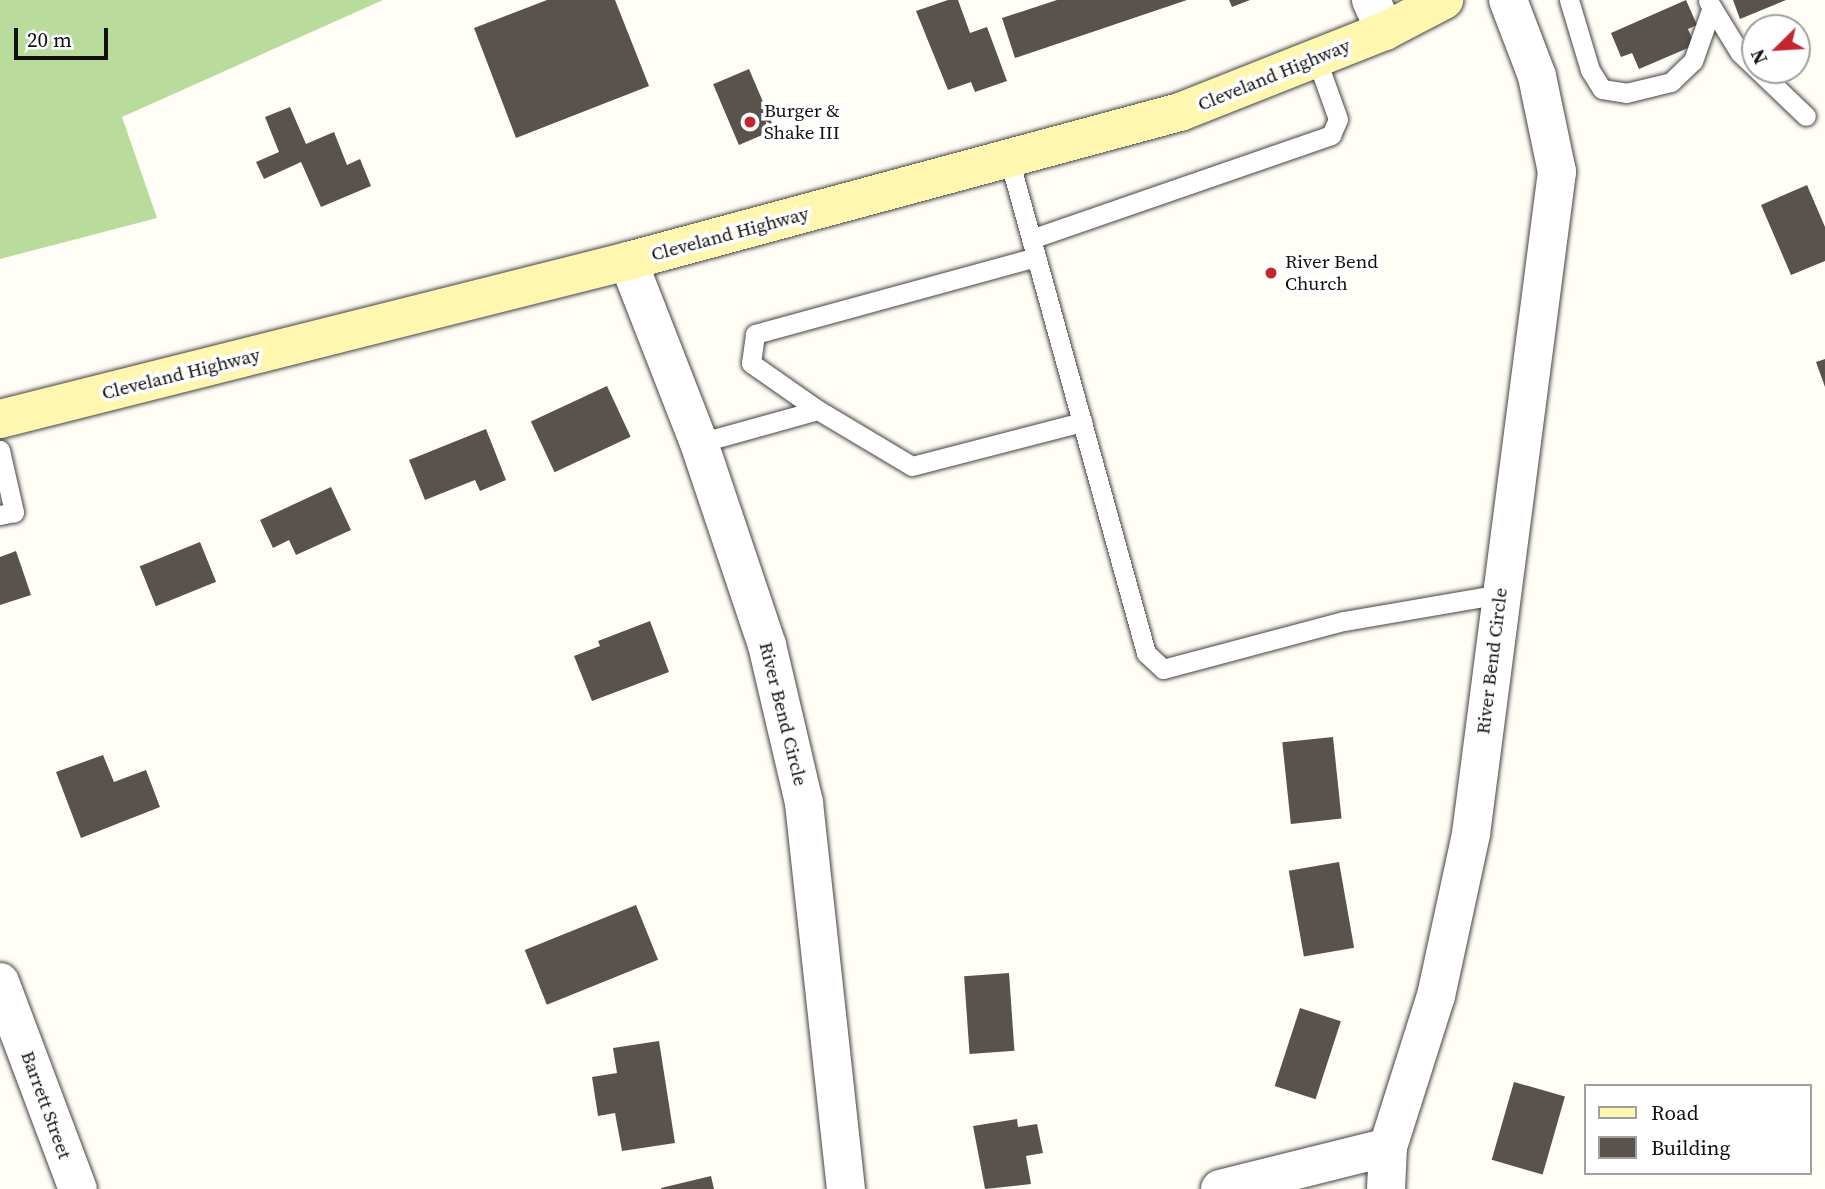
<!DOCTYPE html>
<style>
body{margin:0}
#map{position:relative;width:1825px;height:1189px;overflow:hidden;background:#fffdf5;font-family:"Source Serif 4",serif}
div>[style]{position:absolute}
.forest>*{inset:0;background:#b9dc9c}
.building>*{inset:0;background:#5a524d;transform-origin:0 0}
.roads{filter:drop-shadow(0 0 2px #444) drop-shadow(0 0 2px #444)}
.lane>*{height:19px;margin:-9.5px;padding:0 9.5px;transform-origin:9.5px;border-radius:9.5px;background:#fff}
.street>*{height:38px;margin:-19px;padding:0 19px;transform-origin:19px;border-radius:19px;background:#fff}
.secondary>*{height:38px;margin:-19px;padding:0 19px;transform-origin:19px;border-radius:19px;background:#fff6b0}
.dots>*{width:19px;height:19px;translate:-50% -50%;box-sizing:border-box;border:4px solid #fff;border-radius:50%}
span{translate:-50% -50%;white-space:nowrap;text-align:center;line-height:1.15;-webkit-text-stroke:7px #fff;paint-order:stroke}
.street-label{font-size:19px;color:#111}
.poi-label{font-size:19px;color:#111}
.left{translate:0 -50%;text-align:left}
.legend{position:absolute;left:1584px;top:1084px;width:228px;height:91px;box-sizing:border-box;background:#fff;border:2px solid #a0a0a0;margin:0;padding:9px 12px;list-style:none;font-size:21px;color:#111}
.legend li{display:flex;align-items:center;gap:14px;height:35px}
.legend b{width:35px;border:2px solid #a0a0a0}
.north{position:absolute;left:1741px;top:14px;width:70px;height:70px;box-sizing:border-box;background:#fff;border:2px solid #a0a0a0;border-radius:50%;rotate:246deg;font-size:19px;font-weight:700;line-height:28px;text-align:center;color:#111}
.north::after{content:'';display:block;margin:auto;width:24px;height:32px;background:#c4262e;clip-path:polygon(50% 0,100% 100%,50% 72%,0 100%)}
.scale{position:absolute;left:14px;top:28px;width:94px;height:32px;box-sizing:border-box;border:4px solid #111;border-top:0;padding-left:9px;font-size:21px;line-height:24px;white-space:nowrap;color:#111;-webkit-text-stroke:5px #fff;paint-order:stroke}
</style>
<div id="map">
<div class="forest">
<div style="clip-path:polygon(0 0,383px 0,122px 117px,157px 218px,0 259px)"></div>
</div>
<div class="building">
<div style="clip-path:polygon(547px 0,615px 0,649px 86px,516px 138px,474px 28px)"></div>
<div style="clip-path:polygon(948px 0,958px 0,970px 33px,987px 27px,1007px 81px,975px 92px,971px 82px,948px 90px,916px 11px)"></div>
<div style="clip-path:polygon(1057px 0,1187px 0,1015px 58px,1002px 18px)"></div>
<div style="clip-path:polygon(1229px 0,1250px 0,1232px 7px)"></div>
<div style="clip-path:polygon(1686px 0,1697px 25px,1688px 29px,1695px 45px,1639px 69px,1632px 53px,1621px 57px,1611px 33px)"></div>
<div style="clip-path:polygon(1733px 0,1786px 0,1740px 19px)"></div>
<div style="left:749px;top:69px;width:66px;height:39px;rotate:67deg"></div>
<div style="clip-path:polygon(290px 107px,306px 144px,334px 132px,347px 165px,360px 159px,371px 186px,321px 207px,301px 162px,264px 179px,256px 162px,279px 152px,265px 117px)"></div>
<div style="clip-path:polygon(1807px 185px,1825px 227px,1825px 261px,1791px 275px,1761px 205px)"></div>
<div style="clip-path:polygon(1825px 359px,1825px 387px,1816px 362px)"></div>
<div style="left:607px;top:386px;width:56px;height:84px;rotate:65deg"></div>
<div style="clip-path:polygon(486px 429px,506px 480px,480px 491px,475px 480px,425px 500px,409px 460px)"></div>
<div style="clip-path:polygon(331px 487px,351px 530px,296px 555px,289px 540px,273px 548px,260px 520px)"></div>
<div style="left:200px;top:542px;width:43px;height:65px;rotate:68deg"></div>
<div style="clip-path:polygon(16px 551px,31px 595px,0 605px,0 557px)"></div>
<div style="clip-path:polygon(650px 621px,669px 672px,592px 701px,574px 656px,600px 646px,598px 641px)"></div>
<div style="left:1333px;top:737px;width:82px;height:51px;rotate:84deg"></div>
<div style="clip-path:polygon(103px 755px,114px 782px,146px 770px,160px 807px,81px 838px,56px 772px)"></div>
<div style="left:1339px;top:862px;width:87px;height:51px;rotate:80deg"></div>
<div style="left:636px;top:905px;width:59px;height:120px;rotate:68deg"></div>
<div style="left:1009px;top:973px;width:78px;height:45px;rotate:86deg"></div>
<div style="left:1300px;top:1008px;width:43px;height:82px;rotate:18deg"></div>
<div style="clip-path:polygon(659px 1041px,675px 1143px,622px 1151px,615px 1113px,598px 1116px,592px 1077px,617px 1073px,613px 1048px)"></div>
<div style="left:1514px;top:1082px;width:53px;height:81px;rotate:16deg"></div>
<div style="clip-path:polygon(1017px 1119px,1018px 1127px,1037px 1124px,1043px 1153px,1026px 1156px,1031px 1184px,985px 1189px,973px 1126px)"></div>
<div style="clip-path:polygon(711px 1176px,714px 1189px,661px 1189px,661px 1188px)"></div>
</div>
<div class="roads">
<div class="lane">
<div style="left:1569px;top:0;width:73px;rotate:73.3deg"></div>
<div style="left:1590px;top:70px;width:22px;rotate:58deg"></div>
<div style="left:1602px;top:89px;width:24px;rotate:9deg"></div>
<div style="left:1626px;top:93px;width:46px;rotate:-13.7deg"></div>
<div style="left:1671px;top:82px;width:30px;rotate:-44deg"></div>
<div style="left:1693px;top:61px;width:57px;rotate:-70.6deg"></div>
<div style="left:1708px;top:1px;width:61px;rotate:58.4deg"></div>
<div style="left:1740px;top:53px;width:91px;rotate:43.7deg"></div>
<div style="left:1009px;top:159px;width:513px;rotate:74.5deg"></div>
<div style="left:1146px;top:653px;width:23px;rotate:43deg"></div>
<div style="left:1163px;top:669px;width:187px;rotate:-14.9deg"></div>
<div style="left:1344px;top:621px;width:159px;rotate:-9.8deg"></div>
<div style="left:1031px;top:239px;width:318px;rotate:-19.1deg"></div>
<div style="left:1331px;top:135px;width:17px;rotate:-66deg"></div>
<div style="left:1338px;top:119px;width:65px;rotate:-109.8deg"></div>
<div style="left:818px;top:410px;width:82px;rotate:-145deg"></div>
<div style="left:751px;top:363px;width:29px;rotate:-82deg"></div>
<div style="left:755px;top:334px;width:291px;rotate:-15.3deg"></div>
<div style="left:699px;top:443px;width:123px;rotate:-15.5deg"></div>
<div style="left:818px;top:410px;width:109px;rotate:30.8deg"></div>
<div style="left:912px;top:466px;width:176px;rotate:-14.5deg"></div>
<div style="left:0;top:450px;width:64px;rotate:77.3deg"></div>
<div style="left:14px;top:512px;width:14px;rotate:168deg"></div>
</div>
<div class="street">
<div style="left:1371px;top:0;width:34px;rotate:66deg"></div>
<div style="left:628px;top:261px;width:195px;rotate:68.7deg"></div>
<div style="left:699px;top:443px;width:213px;rotate:71.4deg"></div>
<div style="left:767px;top:645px;width:162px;rotate:76.8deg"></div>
<div style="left:804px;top:803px;width:388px;rotate:83.8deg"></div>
<div style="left:0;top:982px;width:221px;rotate:69.4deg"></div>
<div style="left:1220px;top:1189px;width:173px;rotate:-14deg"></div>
<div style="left:1386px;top:1189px;width:42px;rotate:-87.3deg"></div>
<div style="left:1388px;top:1147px;width:158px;rotate:-72.4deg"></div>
<div style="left:1436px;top:996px;width:166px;rotate:-77.8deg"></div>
<div style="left:1471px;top:834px;width:668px;rotate:-82.6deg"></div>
<div style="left:1557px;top:172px;width:98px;rotate:-101.8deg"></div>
<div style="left:1537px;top:76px;width:81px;rotate:-110.9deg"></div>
</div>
<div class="secondary">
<div style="left:0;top:419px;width:648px;rotate:-14.12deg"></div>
<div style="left:628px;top:261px;width:572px;rotate:-15.11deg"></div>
<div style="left:1180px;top:112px;width:220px;rotate:-21.6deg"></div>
<div style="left:1385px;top:31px;width:67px;rotate:-27.7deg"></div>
</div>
</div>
<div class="dots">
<div style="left:750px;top:122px;background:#c4262e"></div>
<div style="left:1271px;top:273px;background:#c4262e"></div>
</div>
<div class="street-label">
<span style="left:1274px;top:75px;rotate:-22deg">Cleveland Highway</span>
<span style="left:730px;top:234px;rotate:-15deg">Cleveland Highway</span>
<span style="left:181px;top:374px;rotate:-14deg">Cleveland Highway</span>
<span style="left:1492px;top:661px;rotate:-83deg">River Bend Circle</span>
<span style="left:783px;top:714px;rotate:76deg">River Bend Circle</span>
<span style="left:46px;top:1105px;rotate:70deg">Barrett Street</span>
</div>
<div class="poi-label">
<span class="left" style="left:764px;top:122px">Burger &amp;<br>Shake III</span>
<span class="left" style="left:1285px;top:273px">River Bend<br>Church</span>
</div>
<ul class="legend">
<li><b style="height:9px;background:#fff6b0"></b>Road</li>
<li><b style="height:19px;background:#5a524d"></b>Building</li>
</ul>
<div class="north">N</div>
<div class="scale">20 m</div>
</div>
